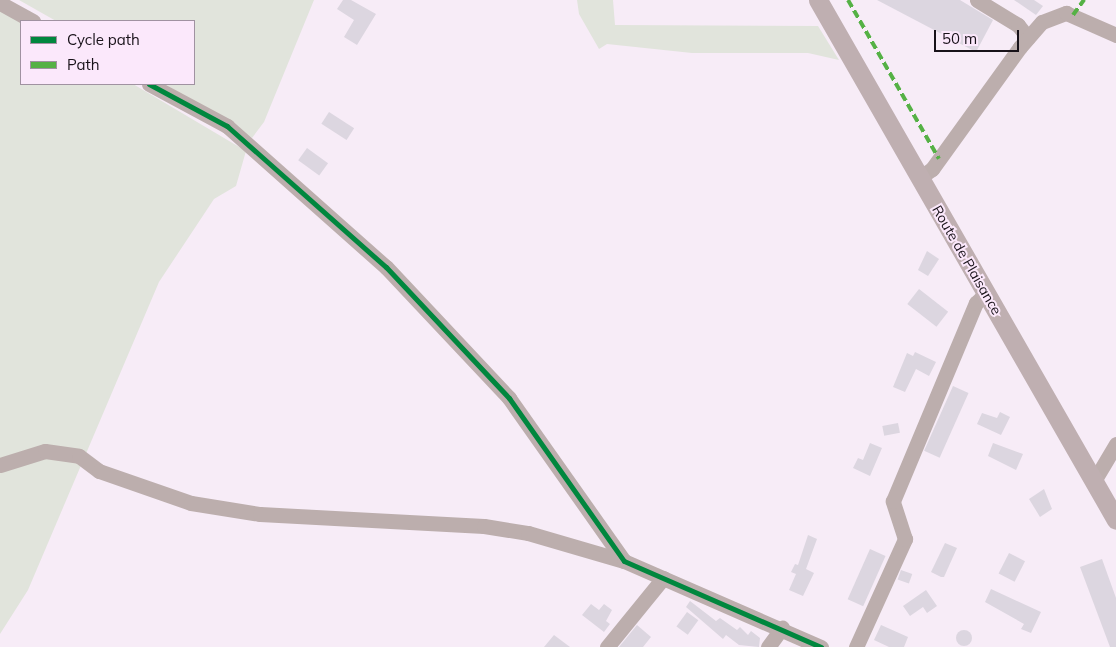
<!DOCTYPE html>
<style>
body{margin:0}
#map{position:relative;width:1116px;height:647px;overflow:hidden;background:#f7ecf7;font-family:Mulish,sans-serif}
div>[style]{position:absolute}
.green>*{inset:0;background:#e1e4dc}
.building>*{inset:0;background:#dcd6e0;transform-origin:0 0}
.round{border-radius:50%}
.minor>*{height:15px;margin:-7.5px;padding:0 7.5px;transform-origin:7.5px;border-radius:7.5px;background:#bcaead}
.major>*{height:19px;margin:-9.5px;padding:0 9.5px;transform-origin:9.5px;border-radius:9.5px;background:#bfafb1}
.quiet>*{height:4px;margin-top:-2px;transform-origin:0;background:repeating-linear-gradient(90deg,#55b145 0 8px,transparent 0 12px)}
.cycleway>*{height:5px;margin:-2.5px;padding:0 2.5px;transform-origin:2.5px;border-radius:2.5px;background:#00873e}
span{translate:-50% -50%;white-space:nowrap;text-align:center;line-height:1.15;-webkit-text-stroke:4px #fbe8fb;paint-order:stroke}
.street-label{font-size:14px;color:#181219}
.legend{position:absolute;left:20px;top:20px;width:175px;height:65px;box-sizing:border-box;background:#fbe8fb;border:1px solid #a092a1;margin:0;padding:6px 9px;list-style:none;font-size:15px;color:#181219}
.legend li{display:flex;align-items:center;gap:10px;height:25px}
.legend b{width:25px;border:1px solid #a092a1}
.scale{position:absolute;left:934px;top:30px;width:85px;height:22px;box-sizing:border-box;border:2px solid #181219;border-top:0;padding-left:6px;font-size:15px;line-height:18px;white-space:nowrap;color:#181219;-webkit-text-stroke:4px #fbe8fb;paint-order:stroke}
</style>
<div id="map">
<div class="green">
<div style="clip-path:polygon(19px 0,314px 0,264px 122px,252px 138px,165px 84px,194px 84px,194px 21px,56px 21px)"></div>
<div style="clip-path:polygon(577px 0,613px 0,615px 25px,818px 26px,839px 60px,808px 53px,692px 53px,607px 44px,599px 49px,579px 14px)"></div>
<div style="clip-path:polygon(0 4px,21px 21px,21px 84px,133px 84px,246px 151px,236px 186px,214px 199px,159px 282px,28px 590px,0 634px)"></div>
</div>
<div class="building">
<div style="clip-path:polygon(343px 0,351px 0,376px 14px,357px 45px,344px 37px,354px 20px,337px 9px)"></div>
<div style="clip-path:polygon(877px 0,960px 0,993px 20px,976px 52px)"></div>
<div style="clip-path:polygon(1014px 0,1034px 0,1043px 6px,1036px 15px)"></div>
<div style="left:329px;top:112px;width:30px;height:14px;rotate:33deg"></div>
<div style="left:307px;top:148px;width:26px;height:15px;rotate:36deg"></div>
<div style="clip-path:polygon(927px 251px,939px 259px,928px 276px,918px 270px)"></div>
<div style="left:919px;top:289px;width:37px;height:19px;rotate:38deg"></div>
<div style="clip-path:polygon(915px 352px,936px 362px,929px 376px,916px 369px,905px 392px,893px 387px,907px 353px,913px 356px)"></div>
<div style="left:953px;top:386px;width:17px;height:71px;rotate:24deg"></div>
<div style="clip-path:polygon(1000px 412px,1010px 417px,1001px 435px,977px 424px,982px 413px,997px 418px)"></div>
<div style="left:898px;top:423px;width:10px;height:16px;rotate:79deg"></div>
<div style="clip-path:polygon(870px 443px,882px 448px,870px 476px,853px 468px,858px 458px,863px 460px)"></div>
<div style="clip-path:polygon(993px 443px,1023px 454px,1016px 470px,988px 456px)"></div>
<div style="clip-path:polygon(1044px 489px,1052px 509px,1040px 517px,1029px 499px)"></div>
<div style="clip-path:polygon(808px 535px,817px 539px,806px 569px,814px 573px,803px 596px,789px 590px,796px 574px,791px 572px,795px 564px,798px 565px)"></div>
<div style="clip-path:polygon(945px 543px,957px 548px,944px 577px,941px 577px,931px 572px)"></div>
<div style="left:870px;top:549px;width:17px;height:55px;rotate:24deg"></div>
<div style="left:1009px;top:553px;width:18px;height:23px;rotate:27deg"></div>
<div style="clip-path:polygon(1102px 559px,1116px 598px,1116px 647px,1110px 647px,1080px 567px)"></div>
<div style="left:901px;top:570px;width:12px;height:10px;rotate:20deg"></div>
<div style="clip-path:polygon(991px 589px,1041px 612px,1031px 633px,1021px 629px,1024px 624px,985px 602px)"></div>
<div style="clip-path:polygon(926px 590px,937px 606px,927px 613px,923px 607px,910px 616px,903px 606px)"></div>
<div style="clip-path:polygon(690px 601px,716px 621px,720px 618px,737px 630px,740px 627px,748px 635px,751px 631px,760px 638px,759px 647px,739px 645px,726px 635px,723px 639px,686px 607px)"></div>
<div style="clip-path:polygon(591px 604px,599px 610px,604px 604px,612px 610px,606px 621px,610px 624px,604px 632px,582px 615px)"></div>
<div style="left:687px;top:612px;width:14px;height:18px;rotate:36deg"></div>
<div style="clip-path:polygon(637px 625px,651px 637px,643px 647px,619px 647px)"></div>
<div style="clip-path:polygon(881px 625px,908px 637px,904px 647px,889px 647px,874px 640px)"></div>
<div class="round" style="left:956px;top:630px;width:16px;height:16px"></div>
<div style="clip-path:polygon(554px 635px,570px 647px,544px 647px)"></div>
</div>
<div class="minor">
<div style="left:977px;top:0;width:48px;rotate:31.4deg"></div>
<div style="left:1018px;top:25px;width:16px;rotate:52deg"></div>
<div style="left:0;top:3px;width:38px;rotate:29deg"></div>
<div style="left:149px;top:84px;width:89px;rotate:28.3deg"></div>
<div style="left:227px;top:126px;width:213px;rotate:41.6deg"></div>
<div style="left:386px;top:267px;width:180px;rotate:46.8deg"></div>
<div style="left:509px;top:398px;width:199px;rotate:54.8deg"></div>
<div style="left:919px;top:178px;width:16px;rotate:-35deg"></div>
<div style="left:932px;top:169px;width:150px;rotate:-54.2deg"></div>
<div style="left:1020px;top:47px;width:33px;rotate:-49deg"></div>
<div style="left:1042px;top:22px;width:26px;rotate:-21deg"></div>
<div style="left:1066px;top:13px;width:55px;rotate:23.7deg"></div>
<div style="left:0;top:465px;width:47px;rotate:-17.3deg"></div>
<div style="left:45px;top:451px;width:34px;rotate:8deg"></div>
<div style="left:79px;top:456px;width:25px;rotate:37deg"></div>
<div style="left:99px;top:471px;width:97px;rotate:19.2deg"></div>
<div style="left:191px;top:503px;width:70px;rotate:9.1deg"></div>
<div style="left:260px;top:514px;width:224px;rotate:3.1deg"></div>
<div style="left:484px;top:526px;width:45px;rotate:9deg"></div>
<div style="left:528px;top:533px;width:100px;rotate:16.3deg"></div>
<div style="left:624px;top:561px;width:215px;rotate:23.6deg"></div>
<div style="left:1094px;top:481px;width:43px;rotate:-59.3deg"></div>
<div style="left:607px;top:647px;width:89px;rotate:-50.9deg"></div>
<div style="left:768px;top:647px;width:24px;rotate:-54deg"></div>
<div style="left:856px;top:647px;width:119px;rotate:-65.6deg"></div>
<div style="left:905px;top:539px;width:40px;rotate:-108deg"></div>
<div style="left:893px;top:501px;width:215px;rotate:-67.3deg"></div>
<div style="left:976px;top:303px;width:14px;rotate:-45deg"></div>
</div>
<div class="major">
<div style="left:818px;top:0;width:599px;rotate:60.18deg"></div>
</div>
<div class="quiet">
<div style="left:848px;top:0;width:183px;rotate:60.2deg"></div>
<div style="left:1073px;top:15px;width:19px;rotate:-54deg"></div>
</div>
<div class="cycleway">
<div style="left:149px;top:84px;width:89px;rotate:28.3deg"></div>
<div style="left:227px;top:126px;width:213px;rotate:41.6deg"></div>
<div style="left:386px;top:267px;width:180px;rotate:46.8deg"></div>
<div style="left:509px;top:398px;width:199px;rotate:54.8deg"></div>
<div style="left:624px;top:561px;width:215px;rotate:23.6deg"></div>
</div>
<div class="street-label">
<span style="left:967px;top:260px;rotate:60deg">Route de Plaisance</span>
</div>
<ul class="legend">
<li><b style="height:6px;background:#00873e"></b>Cycle path</li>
<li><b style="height:6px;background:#55b145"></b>Path</li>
</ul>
<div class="scale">50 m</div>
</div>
